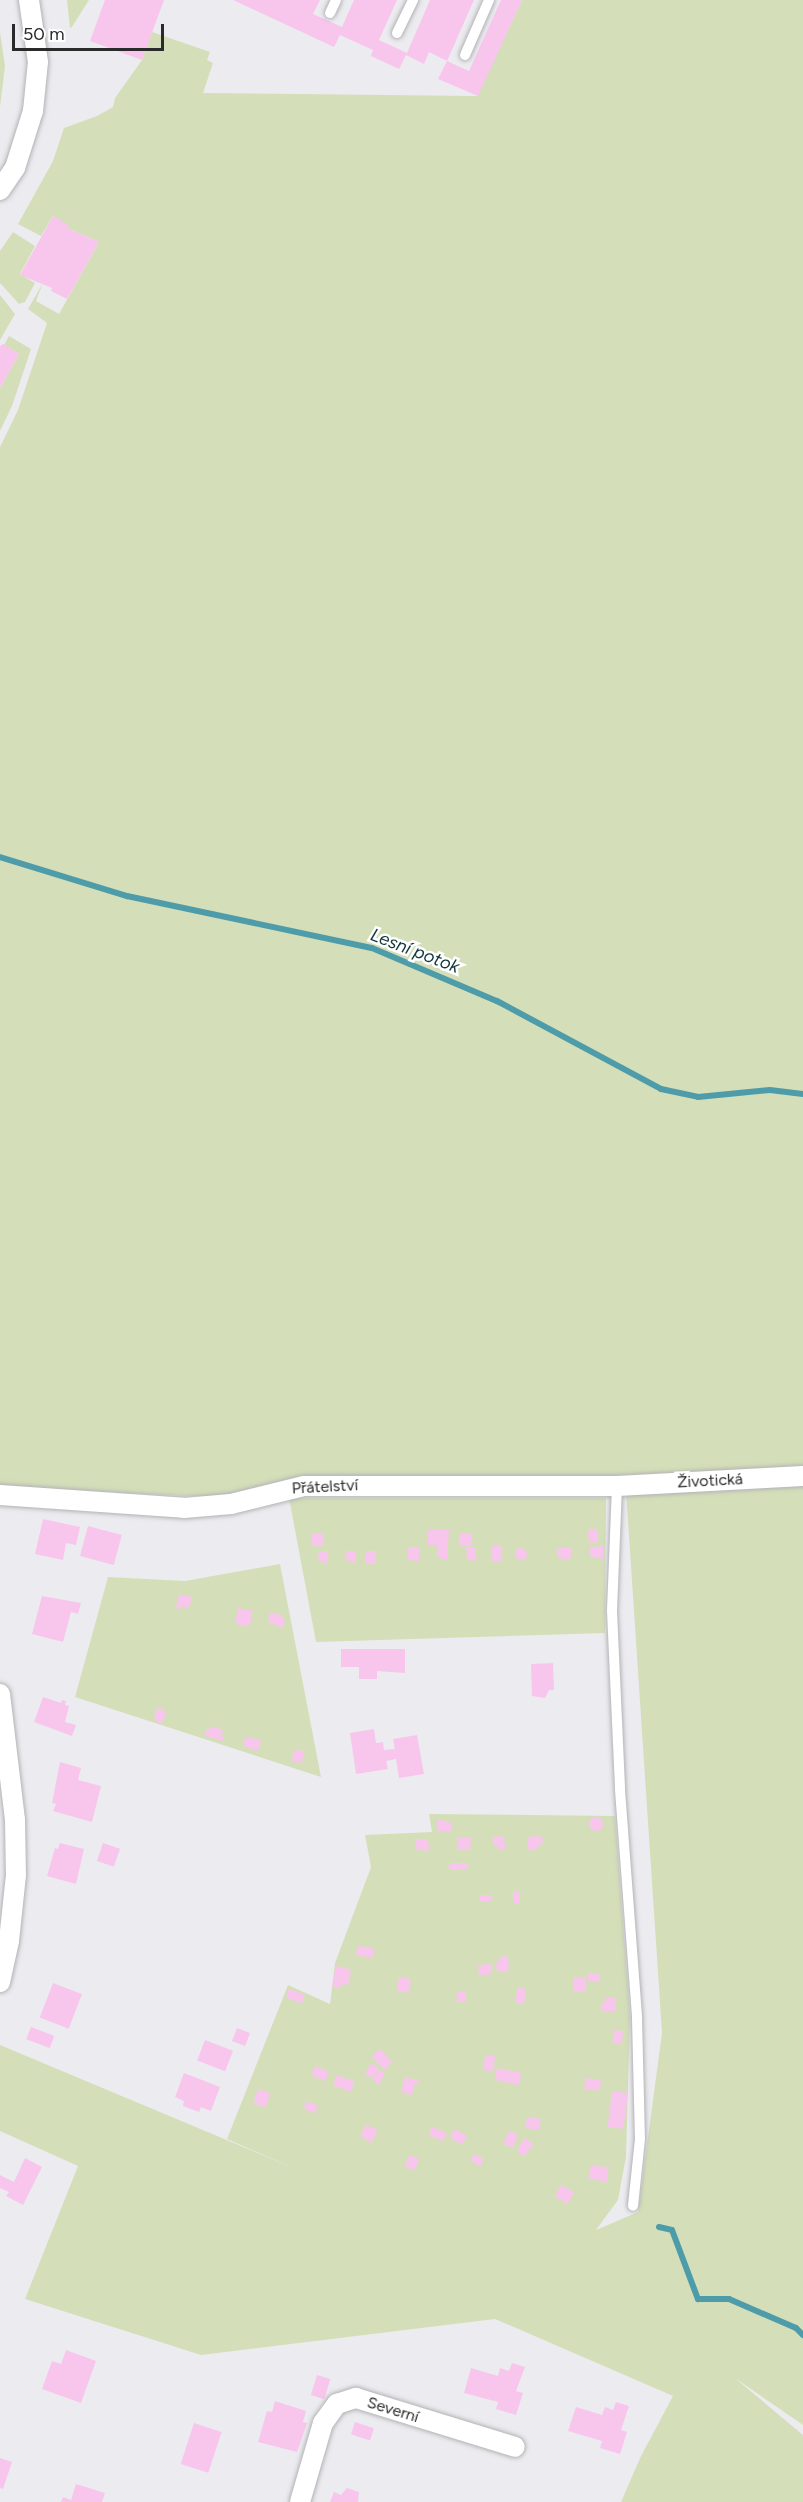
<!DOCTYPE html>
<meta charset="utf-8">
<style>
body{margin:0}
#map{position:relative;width:803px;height:2502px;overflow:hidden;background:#ececf0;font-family:Figtree,sans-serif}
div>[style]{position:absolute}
.green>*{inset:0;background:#d4dfb9}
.stream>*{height:6px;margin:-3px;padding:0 3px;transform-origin:3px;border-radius:3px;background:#4e9ca9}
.building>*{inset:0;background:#f8c5ed;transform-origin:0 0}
.round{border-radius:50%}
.roads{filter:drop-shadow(0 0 2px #b3b3b6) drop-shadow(0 0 2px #b3b3b6)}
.lane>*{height:10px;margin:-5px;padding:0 5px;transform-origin:5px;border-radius:5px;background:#fff}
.street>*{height:20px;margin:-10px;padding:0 10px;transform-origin:10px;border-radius:10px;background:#fff}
span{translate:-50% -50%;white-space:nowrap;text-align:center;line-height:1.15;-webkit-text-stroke:5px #fff;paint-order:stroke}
.street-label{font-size:16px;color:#2a2a2b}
.water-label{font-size:18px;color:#11373d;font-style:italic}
.scale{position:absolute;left:12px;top:24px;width:152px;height:27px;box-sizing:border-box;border:3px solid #2a2a2b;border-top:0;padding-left:8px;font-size:18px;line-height:21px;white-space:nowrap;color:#2a2a2b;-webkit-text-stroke:4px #fff;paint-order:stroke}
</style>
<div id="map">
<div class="green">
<div style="clip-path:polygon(67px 0,89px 0,72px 27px,70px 28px)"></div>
<div style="clip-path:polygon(522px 0,803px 0,803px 2425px,735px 2378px,803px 2435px,803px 2502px,621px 2502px,641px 2456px,673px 2396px,495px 2319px,201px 2355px,25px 2299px,78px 2166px,0 2131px,0 2045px,291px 2167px,227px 2139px,288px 1985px,330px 2004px,335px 1963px,371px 1867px,365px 1835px,432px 1832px,429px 1814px,615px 1816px,630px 2016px,626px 2157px,618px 2200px,596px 2230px,638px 2212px,662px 2033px,625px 1476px,294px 1478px,234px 1498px,0 1487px,0 447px,18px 410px,47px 323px,28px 309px,43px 283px,36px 301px,59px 314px,99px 242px,67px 228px,68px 226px,53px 216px,41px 236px,18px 224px,53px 161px,64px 128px,97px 116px,113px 107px,115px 98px,142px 60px,152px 32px,210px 52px,207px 60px,213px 63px,203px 93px,477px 96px)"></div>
<div style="clip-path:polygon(0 32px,5px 66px,0 107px)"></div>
<div style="clip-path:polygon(13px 232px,35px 246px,20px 274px,35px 283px,25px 302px,19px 304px,0 283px,0 251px)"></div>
<div style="clip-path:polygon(0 295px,15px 314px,0 340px)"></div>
<div style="clip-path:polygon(9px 336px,31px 349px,12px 406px,0 431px,0 388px,19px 354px,4px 345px)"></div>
<div style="clip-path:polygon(289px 1498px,606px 1498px,605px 1633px,316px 1642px)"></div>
<div style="clip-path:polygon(280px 1564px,321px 1777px,75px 1697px,108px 1577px,185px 1581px)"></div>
</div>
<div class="stream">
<div style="left:0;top:857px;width:133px;rotate:17.1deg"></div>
<div style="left:127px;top:896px;width:250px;rotate:12deg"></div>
<div style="left:372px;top:948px;width:136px;rotate:23deg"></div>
<div style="left:497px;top:1001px;width:186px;rotate:28.2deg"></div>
<div style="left:661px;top:1089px;width:38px;rotate:12deg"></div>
<div style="left:698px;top:1097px;width:72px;rotate:-5.6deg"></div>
<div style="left:770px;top:1090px;width:33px;rotate:7deg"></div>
<div style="left:659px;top:2227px;width:13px;rotate:13deg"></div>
<div style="left:672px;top:2230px;width:74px;rotate:69.4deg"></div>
<div style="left:698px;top:2299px;width:31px"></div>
<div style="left:729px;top:2299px;width:73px;rotate:23.4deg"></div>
<div style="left:796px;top:2328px;width:10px;rotate:45deg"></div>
</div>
<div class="building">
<div style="clip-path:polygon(105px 0,164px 0,142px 60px,90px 41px)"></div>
<div style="clip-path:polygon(233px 0,320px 0,313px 14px,342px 27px,354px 0,397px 0,379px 40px,407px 53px,430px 0,474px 0,447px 61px,429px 52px,424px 64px,406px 55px,399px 69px,371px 56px,373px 50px,340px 35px,334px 47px)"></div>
<div style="clip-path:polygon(501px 0,522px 0,478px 96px,438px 79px,447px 61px,469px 71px)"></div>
<div style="clip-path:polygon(53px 216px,69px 225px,67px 228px,99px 242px,67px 299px,51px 291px,52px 288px,20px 275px)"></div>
<div style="clip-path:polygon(3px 344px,19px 354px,0 388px,0 346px)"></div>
<div style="clip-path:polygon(43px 1519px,80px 1527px,76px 1545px,66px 1543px,63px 1560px,35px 1554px)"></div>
<div style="left:88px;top:1526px;width:35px;height:31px;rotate:15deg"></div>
<div style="clip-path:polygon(588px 1529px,598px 1529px,598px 1542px,589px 1543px)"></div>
<div style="clip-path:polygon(428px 1530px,449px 1530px,447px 1560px,437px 1557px,437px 1545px,428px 1545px)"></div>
<div style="left:312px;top:1534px;width:12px;height:12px"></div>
<div style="left:459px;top:1534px;width:13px;height:12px"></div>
<div style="clip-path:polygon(492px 1546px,502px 1546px,502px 1561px,491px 1562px)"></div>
<div style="clip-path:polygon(603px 1546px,603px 1559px,590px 1556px,590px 1547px)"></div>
<div style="clip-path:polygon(408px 1547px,419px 1547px,419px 1562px,408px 1559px)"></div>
<div style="clip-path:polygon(466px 1547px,476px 1547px,476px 1562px,467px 1559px)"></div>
<div class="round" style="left:515px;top:1548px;width:12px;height:12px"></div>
<div style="clip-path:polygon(557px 1548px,571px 1548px,571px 1558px,562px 1560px,562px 1557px,558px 1557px)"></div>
<div style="clip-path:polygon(319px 1551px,328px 1551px,328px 1564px,318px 1560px)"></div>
<div style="clip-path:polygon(346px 1551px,355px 1551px,356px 1563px,346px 1560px)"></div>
<div style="left:366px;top:1551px;width:10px;height:13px"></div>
<div style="clip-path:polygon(179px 1594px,192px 1597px,189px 1608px,180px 1606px,180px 1609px,176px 1609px)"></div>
<div style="clip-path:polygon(42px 1596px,81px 1603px,78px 1614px,71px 1612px,63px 1642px,32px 1634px)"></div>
<div style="left:238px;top:1608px;width:15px;height:16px;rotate:11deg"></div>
<div style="clip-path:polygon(270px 1613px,282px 1615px,282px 1618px,285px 1619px,283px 1628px,268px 1622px)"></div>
<div style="clip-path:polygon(341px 1649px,405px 1649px,405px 1673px,377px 1671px,377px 1679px,359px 1679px,359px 1667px,341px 1667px)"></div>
<div style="clip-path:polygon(553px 1663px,554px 1690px,549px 1690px,545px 1698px,532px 1696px,531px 1664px)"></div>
<div style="clip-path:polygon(43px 1697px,61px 1703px,62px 1700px,66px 1701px,65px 1705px,69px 1706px,65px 1722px,76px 1725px,72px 1736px,34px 1722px)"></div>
<div style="clip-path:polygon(158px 1707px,166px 1712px,163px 1722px,159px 1723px,154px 1718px)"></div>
<div style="clip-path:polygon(211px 1726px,223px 1730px,221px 1736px,224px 1737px,223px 1741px,204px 1735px,206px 1729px,210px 1730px)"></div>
<div style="clip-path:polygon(374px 1729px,376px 1743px,383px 1742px,384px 1750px,395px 1749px,393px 1739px,417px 1735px,424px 1774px,399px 1778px,396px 1759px,386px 1761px,388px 1769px,356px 1774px,350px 1733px)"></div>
<div style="clip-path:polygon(245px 1737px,261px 1740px,258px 1751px,243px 1746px)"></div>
<div style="left:295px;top:1749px;width:10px;height:12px;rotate:17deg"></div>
<div style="clip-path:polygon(60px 1762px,81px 1768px,78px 1780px,101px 1786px,92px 1822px,53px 1811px,56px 1804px,52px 1803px)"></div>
<div class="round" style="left:589px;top:1817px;width:14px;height:14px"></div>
<div style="clip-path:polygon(438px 1819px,451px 1823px,452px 1831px,438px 1831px)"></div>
<div style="clip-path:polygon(504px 1836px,505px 1849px,498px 1849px,498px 1845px,494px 1846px,492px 1837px)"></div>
<div style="clip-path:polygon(541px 1836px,543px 1840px,541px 1846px,537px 1846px,537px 1849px,528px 1850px,528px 1837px)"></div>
<div style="clip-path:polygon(458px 1838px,471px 1838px,470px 1850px,457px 1850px)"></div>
<div style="clip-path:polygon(416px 1839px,428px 1839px,429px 1851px,416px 1849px)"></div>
<div style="clip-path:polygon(60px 1843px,84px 1849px,76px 1884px,47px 1876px,55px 1848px,58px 1849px)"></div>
<div style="left:103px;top:1843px;width:18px;height:19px;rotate:19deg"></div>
<div style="left:468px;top:1863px;width:7px;height:19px;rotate:90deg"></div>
<div style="left:513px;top:1891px;width:7px;height:12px"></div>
<div style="left:480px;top:1895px;width:12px;height:6px"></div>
<div style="clip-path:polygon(358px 1946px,374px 1948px,373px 1958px,356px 1955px)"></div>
<div style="clip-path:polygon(508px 1956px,509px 1970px,497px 1972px,496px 1962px,500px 1962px,499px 1957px)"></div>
<div style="left:491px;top:1964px;width:10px;height:13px;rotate:84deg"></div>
<div style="clip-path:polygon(336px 1966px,351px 1970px,348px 1985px,342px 1984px,341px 1988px,332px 1986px)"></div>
<div style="left:588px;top:1973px;width:12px;height:8px"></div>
<div style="left:399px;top:1977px;width:12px;height:14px;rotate:9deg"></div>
<div style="left:574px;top:1977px;width:12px;height:15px"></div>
<div style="left:53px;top:1983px;width:31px;height:37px;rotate:21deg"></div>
<div style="clip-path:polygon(518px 1987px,526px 1989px,524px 2004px,515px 2002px)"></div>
<div style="left:289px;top:1989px;width:17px;height:9px;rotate:21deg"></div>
<div style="left:458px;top:1991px;width:9px;height:10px;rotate:13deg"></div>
<div style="clip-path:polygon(606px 1998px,616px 1998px,615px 2011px,601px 2011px,601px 2002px,606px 2003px)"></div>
<div style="left:31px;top:2027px;width:25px;height:13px;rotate:21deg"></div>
<div style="left:237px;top:2028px;width:14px;height:14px;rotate:21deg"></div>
<div style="clip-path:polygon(613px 2030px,623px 2031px,622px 2043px,613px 2043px)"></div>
<div style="left:205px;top:2040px;width:30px;height:22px;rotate:21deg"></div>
<div style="left:380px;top:2049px;width:18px;height:11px;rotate:47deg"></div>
<div style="left:485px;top:2055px;width:10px;height:15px;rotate:6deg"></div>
<div style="clip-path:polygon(370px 2064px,379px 2067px,374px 2078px,365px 2075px)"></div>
<div style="left:315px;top:2066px;width:15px;height:10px;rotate:23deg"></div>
<div style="left:497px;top:2068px;width:25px;height:12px;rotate:12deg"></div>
<div style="clip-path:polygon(379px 2070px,385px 2073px,380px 2084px,373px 2081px)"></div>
<div style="clip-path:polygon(184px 2073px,220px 2087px,211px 2111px,201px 2107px,199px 2112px,183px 2106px,184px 2101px,175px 2097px)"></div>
<div style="left:337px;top:2075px;width:19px;height:11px;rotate:21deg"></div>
<div style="clip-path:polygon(405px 2077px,419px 2081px,418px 2085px,415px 2084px,412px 2095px,401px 2092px)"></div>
<div style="clip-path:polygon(586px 2078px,601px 2080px,600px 2090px,584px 2089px)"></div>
<div style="left:258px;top:2089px;width:13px;height:15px;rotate:18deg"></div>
<div style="left:612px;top:2091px;width:16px;height:36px;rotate:7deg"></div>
<div style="left:307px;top:2101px;width:12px;height:8px;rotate:24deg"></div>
<div style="left:527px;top:2117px;width:14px;height:11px;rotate:8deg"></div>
<div style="clip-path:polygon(366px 2125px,378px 2130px,371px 2143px,360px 2136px)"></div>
<div style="left:432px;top:2127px;width:16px;height:9px;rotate:22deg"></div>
<div style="left:455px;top:2129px;width:14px;height:10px;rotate:30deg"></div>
<div style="left:509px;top:2131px;width:10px;height:14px;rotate:24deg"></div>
<div style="clip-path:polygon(524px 2138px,534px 2144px,524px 2156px,517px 2151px)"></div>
<div style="left:474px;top:2154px;width:11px;height:8px;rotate:27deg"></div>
<div style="left:409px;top:2155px;width:11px;height:12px;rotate:22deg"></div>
<div style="clip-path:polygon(25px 2158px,42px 2167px,23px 2205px,6px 2196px,9px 2192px,0 2188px,0 2175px,14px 2182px)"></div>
<div style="left:591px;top:2165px;width:18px;height:14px;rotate:9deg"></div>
<div style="left:561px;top:2185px;width:15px;height:13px;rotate:28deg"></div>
<div style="clip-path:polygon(66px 2350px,96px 2361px,81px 2403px,42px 2389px,52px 2361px,61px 2364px)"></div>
<div style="clip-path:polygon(512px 2363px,525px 2367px,516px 2391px,523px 2393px,516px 2415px,496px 2409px,498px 2402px,464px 2393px,471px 2368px,498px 2376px,500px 2368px,509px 2371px)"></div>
<div style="left:317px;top:2375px;width:14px;height:21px;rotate:17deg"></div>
<div style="clip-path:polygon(275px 2401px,306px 2411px,303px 2422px,307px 2423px,297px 2452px,258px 2442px,267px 2411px,272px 2412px)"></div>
<div style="clip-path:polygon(616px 2402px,629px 2406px,621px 2430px,627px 2432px,620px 2454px,600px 2448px,602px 2441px,568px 2431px,576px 2407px,602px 2415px,605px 2407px,613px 2410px)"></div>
<div style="left:355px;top:2422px;width:20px;height:13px;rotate:18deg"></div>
<div style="left:194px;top:2423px;width:29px;height:43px;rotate:18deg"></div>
<div style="clip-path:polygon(0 2458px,12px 2462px,3px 2489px,0 2488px)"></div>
<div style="clip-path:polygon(76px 2484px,105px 2493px,102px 2502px,61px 2502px,63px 2497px,71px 2500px)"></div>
<div style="clip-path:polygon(347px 2488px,359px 2492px,358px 2502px,330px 2502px,334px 2492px,341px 2495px)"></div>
</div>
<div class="roads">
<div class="lane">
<div style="left:330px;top:13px;width:14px;rotate:-65deg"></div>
<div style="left:397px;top:33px;width:37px;rotate:-64deg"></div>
<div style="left:465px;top:55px;width:60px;rotate:-66.4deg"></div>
<div style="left:617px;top:1486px;width:125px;rotate:92.3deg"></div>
<div style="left:612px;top:1611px;width:179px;rotate:87.4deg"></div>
<div style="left:620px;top:1790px;width:229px;rotate:85.7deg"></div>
<div style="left:637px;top:2018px;width:121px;rotate:88.6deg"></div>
<div style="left:640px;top:2139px;width:67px;rotate:96deg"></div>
</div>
<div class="street">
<div style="left:0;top:190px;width:27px;rotate:-56deg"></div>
<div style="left:15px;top:168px;width:60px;rotate:-72.5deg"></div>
<div style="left:33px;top:111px;width:49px;rotate:-84.2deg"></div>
<div style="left:38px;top:62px;width:63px;rotate:-98.3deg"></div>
<div style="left:0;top:1495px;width:184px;rotate:4deg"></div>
<div style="left:184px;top:1508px;width:47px;rotate:-4.9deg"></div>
<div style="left:231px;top:1504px;width:75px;rotate:-13.9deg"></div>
<div style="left:304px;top:1486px;width:313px"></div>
<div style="left:617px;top:1486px;width:186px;rotate:-3.1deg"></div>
<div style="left:0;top:1694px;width:127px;rotate:83.2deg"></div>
<div style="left:15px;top:1820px;width:55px;rotate:89deg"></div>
<div style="left:16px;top:1875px;width:66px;rotate:96.1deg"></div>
<div style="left:9px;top:1941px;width:42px;rotate:102.4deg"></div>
<div style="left:300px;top:2502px;width:82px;rotate:-73.8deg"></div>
<div style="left:323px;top:2423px;width:24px;rotate:-54deg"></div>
<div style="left:337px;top:2404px;width:20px;rotate:-18deg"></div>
<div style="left:356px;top:2398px;width:166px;rotate:17.1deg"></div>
</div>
</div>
<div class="street-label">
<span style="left:710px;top:1481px;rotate:-3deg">Životická</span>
<span style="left:325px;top:1487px;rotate:-3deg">Přátelství</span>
<span style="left:393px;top:2410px;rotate:17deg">Severní</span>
</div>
<div class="water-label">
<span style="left:415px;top:951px;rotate:21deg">Lesní potok</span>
</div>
<div class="scale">50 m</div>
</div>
